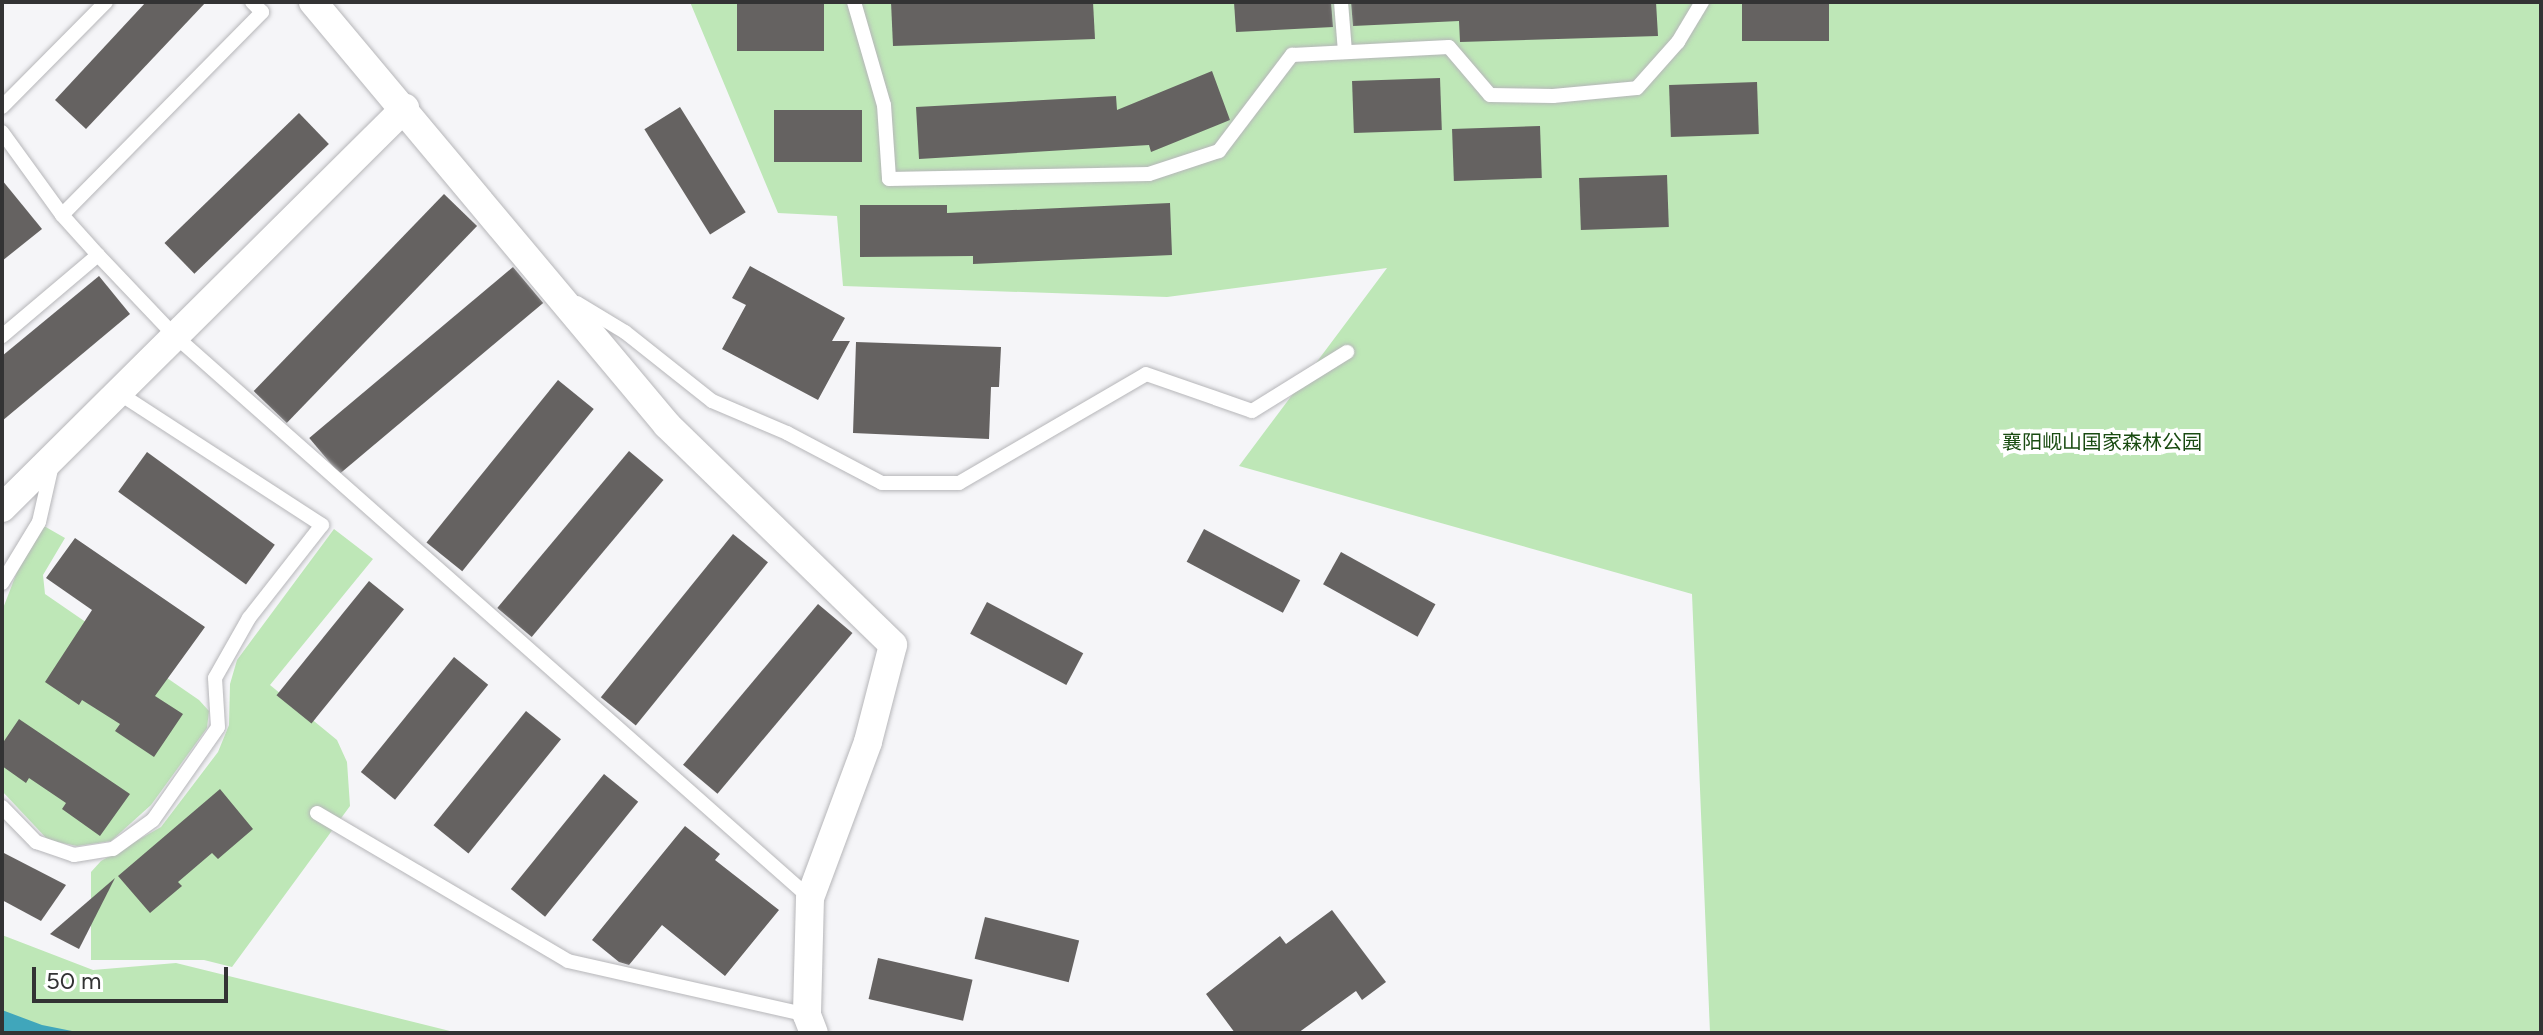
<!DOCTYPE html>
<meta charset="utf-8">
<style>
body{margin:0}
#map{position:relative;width:2543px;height:1035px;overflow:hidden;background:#f5f5f8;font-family:Figtree,"Noto Sans SC",sans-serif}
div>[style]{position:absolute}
.green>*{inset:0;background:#bee7b7}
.water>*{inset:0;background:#40a6bb}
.building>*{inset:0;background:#656261;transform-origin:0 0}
.roads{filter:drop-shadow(0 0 2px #b6b6b9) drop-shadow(0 0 2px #b6b6b9)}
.lane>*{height:14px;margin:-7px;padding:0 7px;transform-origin:7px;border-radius:7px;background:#fff}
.street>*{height:28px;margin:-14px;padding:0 14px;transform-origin:14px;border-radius:14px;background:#fff}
span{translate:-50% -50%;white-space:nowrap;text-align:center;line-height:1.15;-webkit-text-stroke:8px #fff;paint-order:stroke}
.park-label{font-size:20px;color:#194b11}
.frame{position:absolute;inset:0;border:4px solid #333334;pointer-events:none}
.scale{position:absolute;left:32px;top:967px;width:196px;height:36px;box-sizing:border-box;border:4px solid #333334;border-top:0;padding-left:10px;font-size:24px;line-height:28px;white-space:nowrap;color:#333334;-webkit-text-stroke:6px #fff;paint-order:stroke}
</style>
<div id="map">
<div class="green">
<div style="clip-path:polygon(690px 2px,2541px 2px,2541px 1033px,1710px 1033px,1692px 594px,1239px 466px,1387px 268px,1167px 297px,843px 286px,837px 216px,778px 213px)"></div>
<div style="clip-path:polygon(44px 526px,65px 538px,43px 575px,45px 594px,199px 700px,209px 711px,207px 728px,151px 805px,111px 841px,77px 846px,48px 840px,2px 791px,2px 611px,17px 572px)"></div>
<div style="clip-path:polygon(334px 529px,373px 559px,270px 685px,337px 740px,347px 762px,350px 806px,232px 967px,204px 960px,91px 960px,91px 872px,101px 861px,161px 827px,218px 752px,229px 725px,230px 684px,237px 660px)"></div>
<div style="clip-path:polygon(2px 935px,93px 970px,176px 963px,458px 1033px,2px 1033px)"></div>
</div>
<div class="water">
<div style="clip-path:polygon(2px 1010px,42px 1025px,82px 1033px,2px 1033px)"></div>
</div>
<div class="building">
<div style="clip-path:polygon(146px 2px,206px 2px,86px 129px,55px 100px)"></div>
<div style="left:737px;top:2px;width:87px;height:49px"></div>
<div style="clip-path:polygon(891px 2px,1093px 2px,1095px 39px,893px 46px)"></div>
<div style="clip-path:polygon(1234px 2px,1331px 2px,1333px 27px,1236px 32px)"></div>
<div style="clip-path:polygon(1351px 2px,1656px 2px,1658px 36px,1460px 42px,1459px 21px,1353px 26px)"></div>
<div style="left:1742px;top:2px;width:87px;height:39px"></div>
<div style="clip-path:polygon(1212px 71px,1230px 120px,1151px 152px,1149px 145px,919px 159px,916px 107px,1116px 96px,1117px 110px)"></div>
<div style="left:1440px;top:78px;width:52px;height:88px;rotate:88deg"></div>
<div style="left:1757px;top:82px;width:52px;height:88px;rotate:88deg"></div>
<div style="left:680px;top:107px;width:124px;height:42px;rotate:58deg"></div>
<div style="left:774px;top:110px;width:88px;height:52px"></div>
<div style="left:299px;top:113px;width:43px;height:187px;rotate:46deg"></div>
<div style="left:1540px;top:126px;width:52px;height:88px;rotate:88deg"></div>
<div style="left:1667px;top:175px;width:52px;height:88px;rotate:88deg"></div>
<div style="clip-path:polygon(2px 180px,42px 229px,2px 261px)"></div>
<div style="left:444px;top:194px;width:46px;height:274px;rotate:44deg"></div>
<div style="clip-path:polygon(1170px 203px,1172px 255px,973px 264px,973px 256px,860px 257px,860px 205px,947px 205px,947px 213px)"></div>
<div style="clip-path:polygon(750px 266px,845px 318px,832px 341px,850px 341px,818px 400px,722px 349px,746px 305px,732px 298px)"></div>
<div style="left:513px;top:267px;width:47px;height:266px;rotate:50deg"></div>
<div style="clip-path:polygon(99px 276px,130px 314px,2px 421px,2px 356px)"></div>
<div style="clip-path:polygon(856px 342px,1001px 347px,999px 387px,991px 387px,989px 439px,853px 433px)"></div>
<div style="left:558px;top:380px;width:46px;height:209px;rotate:39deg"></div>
<div style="left:629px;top:451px;width:45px;height:205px;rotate:40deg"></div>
<div style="left:147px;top:452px;width:158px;height:49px;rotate:36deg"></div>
<div style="left:1204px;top:529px;width:109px;height:37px;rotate:28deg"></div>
<div style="left:733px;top:534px;width:45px;height:210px;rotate:39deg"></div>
<div style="clip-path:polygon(75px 538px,205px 627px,155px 696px,183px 714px,154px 757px,115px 731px,120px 724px,82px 700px,79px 705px,45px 682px,92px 610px,46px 578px)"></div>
<div style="left:1341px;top:552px;width:108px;height:37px;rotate:29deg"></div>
<div style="left:369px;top:581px;width:45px;height:147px;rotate:39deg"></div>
<div style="left:987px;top:602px;width:109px;height:36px;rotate:28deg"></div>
<div style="left:818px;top:604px;width:45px;height:210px;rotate:40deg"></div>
<div style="left:454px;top:657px;width:44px;height:148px;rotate:39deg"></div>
<div style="left:526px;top:711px;width:45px;height:147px;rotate:39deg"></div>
<div style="clip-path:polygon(19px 719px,130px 794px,100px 836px,62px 809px,66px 803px,29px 778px,26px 783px,2px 766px,2px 744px)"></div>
<div style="left:604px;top:774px;width:44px;height:148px;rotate:39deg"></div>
<div style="clip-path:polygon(220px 789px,253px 829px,218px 859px,212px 853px,178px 882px,182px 886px,150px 913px,118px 876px)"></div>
<div style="clip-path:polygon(685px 826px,720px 854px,715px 860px,779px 910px,725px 976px,662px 925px,629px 965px,619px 962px,592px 940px)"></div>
<div style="clip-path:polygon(2px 852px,66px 885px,41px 921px,2px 900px)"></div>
<div style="clip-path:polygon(115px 878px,79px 949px,50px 934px)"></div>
<div style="clip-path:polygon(1332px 910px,1386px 982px,1362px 1000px,1356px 991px,1298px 1033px,1235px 1033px,1206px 994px,1280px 936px,1286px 944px)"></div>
<div style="left:985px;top:917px;width:97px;height:43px;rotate:14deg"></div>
<div style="left:878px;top:958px;width:97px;height:42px;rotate:13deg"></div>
</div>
<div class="roads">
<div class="lane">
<div style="left:854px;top:2px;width:107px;rotate:73.8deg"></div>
<div style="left:884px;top:105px;width:74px;rotate:86.1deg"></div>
<div style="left:889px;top:179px;width:260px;rotate:-1.1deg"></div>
<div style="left:1149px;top:174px;width:74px;rotate:-18.2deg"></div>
<div style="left:1219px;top:151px;width:121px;rotate:-52.8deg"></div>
<div style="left:1292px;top:55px;width:157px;rotate:-2.9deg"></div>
<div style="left:1449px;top:47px;width:63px;rotate:49.5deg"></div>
<div style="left:1490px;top:95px;width:63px;rotate:0.9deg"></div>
<div style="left:1553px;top:96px;width:84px;rotate:-5.4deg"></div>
<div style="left:1637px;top:88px;width:62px;rotate:-48.3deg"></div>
<div style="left:1678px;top:42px;width:47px;rotate:-59deg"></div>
<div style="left:1341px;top:2px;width:50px;rotate:85.4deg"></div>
<div style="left:2px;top:107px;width:148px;rotate:-45.3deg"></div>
<div style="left:2px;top:132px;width:102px;rotate:54.1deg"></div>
<div style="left:62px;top:215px;width:54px;rotate:48deg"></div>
<div style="left:98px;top:255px;width:126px;rotate:139.8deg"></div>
<div style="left:62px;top:215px;width:285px;rotate:-45.4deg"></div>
<div style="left:262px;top:12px;width:14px;rotate:-135deg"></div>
<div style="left:98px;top:255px;width:110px;rotate:46.5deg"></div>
<div style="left:174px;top:335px;width:849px;rotate:41.52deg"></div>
<div style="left:577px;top:303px;width:56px;rotate:31.1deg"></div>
<div style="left:625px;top:332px;width:111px;rotate:38.4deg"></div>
<div style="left:712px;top:401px;width:82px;rotate:23.1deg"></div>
<div style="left:787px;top:433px;width:107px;rotate:27.8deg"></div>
<div style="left:882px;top:483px;width:77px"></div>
<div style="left:959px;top:483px;width:216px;rotate:-30.2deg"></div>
<div style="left:1146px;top:374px;width:112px;rotate:19.2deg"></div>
<div style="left:1252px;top:411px;width:112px;rotate:-31.8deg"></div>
<div style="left:2px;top:583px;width:71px;rotate:-58.8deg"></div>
<div style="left:39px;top:522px;width:58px;rotate:-77.2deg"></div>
<div style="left:2px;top:807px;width:49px;rotate:45.8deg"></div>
<div style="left:36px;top:842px;width:40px;rotate:18.9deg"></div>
<div style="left:74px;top:855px;width:39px;rotate:-9deg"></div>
<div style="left:113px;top:849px;width:49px;rotate:-35.9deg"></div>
<div style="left:153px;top:820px;width:113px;rotate:-55deg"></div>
<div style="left:218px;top:727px;width:49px;rotate:-93.5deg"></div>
<div style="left:215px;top:678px;width:69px;rotate:-60.5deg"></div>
<div style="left:249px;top:618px;width:118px;rotate:-51.9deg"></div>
<div style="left:322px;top:525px;width:242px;rotate:-147deg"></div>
<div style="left:317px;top:813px;width:291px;rotate:30.5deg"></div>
<div style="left:568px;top:961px;width:245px;rotate:12.7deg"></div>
</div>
<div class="street">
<div style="left:313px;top:2px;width:552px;rotate:50.07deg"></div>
<div style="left:667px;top:425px;width:315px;rotate:44.2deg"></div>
<div style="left:893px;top:645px;width:100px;rotate:104.5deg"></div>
<div style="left:868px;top:742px;width:166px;rotate:110.4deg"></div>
<div style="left:810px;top:898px;width:117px;rotate:91.5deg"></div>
<div style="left:807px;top:1015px;width:19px;rotate:69deg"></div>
<div style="left:2px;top:508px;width:568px;rotate:-44.79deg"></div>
</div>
</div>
<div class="park-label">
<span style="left:2102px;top:442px">襄阳岘山国家森林公园</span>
</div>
<div class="frame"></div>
<div class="scale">50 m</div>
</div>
